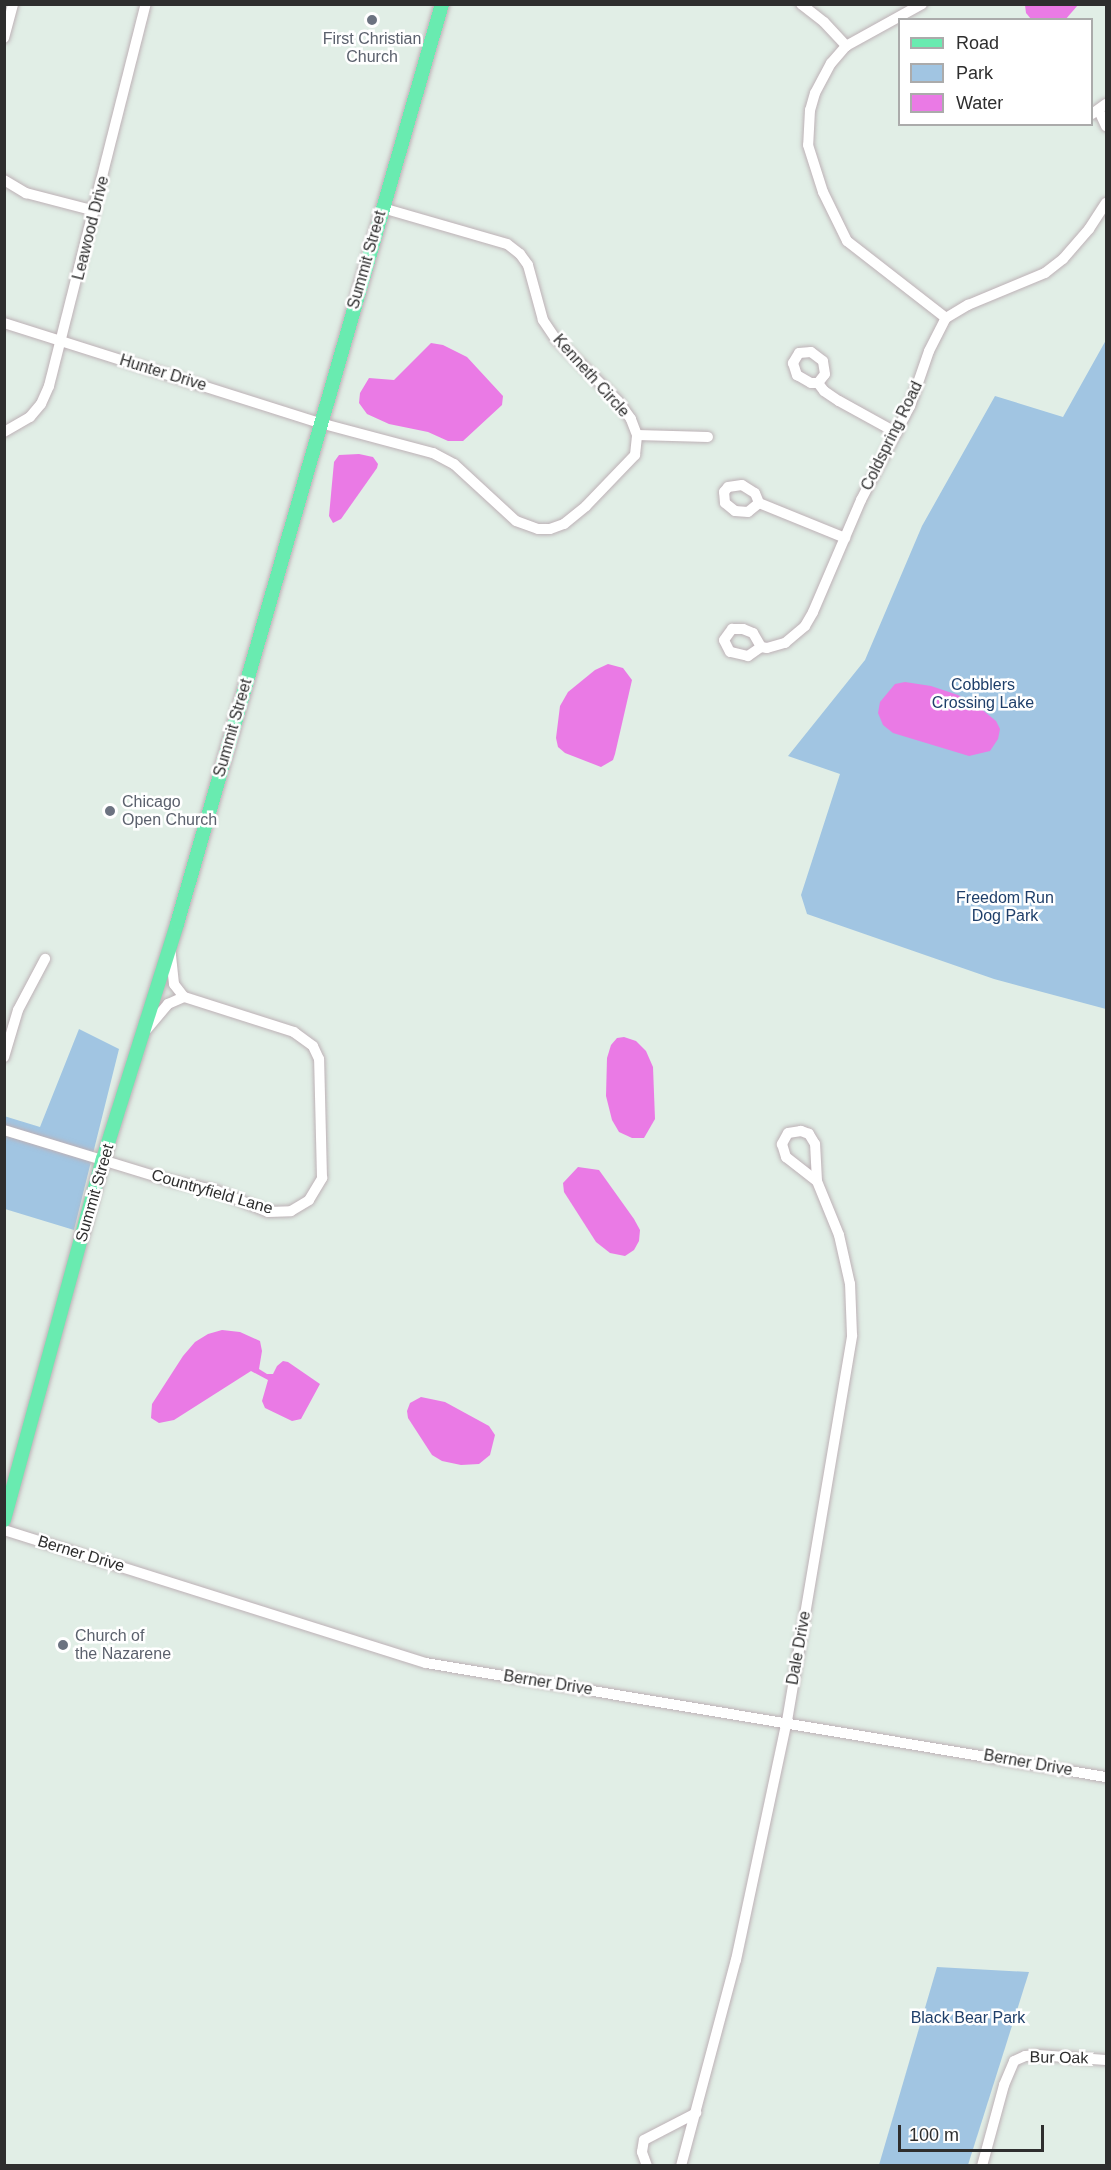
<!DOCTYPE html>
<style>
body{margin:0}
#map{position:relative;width:1111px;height:2170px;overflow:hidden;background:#e1eee6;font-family:Arial,sans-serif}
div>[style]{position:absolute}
.green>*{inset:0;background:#a1c5e2}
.water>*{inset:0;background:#ea7ae5}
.roads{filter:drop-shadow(0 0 2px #bdb1b6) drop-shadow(0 0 2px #bdb1b6)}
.minor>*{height:10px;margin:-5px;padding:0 5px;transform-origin:5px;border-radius:5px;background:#fff}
.major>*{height:14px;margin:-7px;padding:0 7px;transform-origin:7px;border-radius:7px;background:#69ebb0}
.dots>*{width:16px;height:16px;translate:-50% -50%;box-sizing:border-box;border:3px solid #fff;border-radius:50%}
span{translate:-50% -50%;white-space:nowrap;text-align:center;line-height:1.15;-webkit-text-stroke:5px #fff;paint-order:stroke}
.worship-label{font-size:16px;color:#5b616d}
.left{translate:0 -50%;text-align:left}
.street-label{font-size:16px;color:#2e2e2e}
.park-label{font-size:16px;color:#1f3f6a}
.frame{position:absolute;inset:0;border:6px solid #2e2e2e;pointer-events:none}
.legend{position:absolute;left:898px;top:18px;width:195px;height:108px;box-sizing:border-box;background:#fff;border:2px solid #ababab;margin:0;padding:8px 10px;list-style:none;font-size:18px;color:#2e2e2e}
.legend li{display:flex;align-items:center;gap:12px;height:30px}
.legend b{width:30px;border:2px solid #ababab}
.scale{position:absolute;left:898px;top:2125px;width:146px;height:27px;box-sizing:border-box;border:3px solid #2e2e2e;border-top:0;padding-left:8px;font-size:18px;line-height:21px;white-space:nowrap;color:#2e2e2e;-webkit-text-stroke:4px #fff;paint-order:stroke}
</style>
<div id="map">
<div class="green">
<div style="clip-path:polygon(1106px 340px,1106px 1009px,994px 979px,807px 914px,801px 895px,840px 774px,788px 756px,865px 660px,922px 526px,995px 396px,1063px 417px)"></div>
<div style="clip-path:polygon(79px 1029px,119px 1049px,74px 1230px,5px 1209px,4px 1116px,40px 1127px)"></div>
<div style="clip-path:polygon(937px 1967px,1029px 1972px,968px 2165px,879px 2165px)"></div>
</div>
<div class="water">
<div style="clip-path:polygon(1025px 5px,1025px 4px,1078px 5px,1065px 20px,1031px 19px,1026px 13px)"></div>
<div style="clip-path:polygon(431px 343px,443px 345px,467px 357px,503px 396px,502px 405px,463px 441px,448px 441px,428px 432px,389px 424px,367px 414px,359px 403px,360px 393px,369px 378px,394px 380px)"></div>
<div style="clip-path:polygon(359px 454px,373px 457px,378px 464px,377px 468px,341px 519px,333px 523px,329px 516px,334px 462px,339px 455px)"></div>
<div style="clip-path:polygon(608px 664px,623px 668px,632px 680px,615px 754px,613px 760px,601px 767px,565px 753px,558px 747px,556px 738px,560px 706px,568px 692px,595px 670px)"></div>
<div style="clip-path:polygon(905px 682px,931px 686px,958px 695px,980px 708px,996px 721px,1000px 729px,998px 739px,990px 751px,969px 756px,893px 733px,883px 725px,878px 713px,880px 702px,895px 684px)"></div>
<div style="clip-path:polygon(624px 1037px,636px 1041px,646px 1051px,653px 1067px,655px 1119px,644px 1138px,632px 1138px,619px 1132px,612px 1120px,606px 1096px,607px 1058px,611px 1045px,617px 1038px)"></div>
<div style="clip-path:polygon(578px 1167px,599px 1170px,634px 1219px,640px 1230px,639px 1241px,634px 1250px,625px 1256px,610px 1253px,596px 1242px,564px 1192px,563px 1183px)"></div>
<div style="clip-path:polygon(222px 1330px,240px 1332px,260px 1341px,262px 1351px,259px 1369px,267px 1374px,273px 1374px,277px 1366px,283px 1361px,288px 1362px,320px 1384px,301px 1419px,292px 1421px,265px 1408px,262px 1401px,268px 1380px,251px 1371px,174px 1420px,159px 1423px,151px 1418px,152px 1404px,183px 1356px,195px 1342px,208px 1334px)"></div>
<div style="clip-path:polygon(421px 1397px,445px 1402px,489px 1426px,495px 1435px,490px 1455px,479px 1464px,461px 1465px,442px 1461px,432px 1455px,408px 1418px,407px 1411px,410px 1403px)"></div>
</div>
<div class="roads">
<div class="minor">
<div style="left:801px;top:4px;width:29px;rotate:38deg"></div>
<div style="left:824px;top:22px;width:33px;rotate:47deg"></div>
<div style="left:922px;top:4px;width:87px;rotate:151.1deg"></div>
<div style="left:846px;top:46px;width:23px;rotate:131deg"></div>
<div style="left:831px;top:63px;width:34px;rotate:118deg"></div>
<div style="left:815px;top:93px;width:18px;rotate:106deg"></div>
<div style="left:810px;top:110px;width:35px;rotate:93deg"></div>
<div style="left:808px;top:145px;width:49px;rotate:72.3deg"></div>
<div style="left:823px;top:192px;width:55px;rotate:63.9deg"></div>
<div style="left:847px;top:241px;width:125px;rotate:37.9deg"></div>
<div style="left:4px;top:38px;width:35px;rotate:-75deg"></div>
<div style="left:1099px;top:111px;width:17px;rotate:65deg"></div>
<div style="left:1092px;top:114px;width:17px;rotate:-36deg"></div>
<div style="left:4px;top:180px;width:26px;rotate:31deg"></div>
<div style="left:26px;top:193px;width:71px;rotate:14.6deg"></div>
<div style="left:4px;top:323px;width:331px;rotate:17.6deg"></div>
<div style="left:320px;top:423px;width:117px;rotate:14.9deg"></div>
<div style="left:433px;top:453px;width:24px;rotate:28deg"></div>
<div style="left:454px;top:464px;width:84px;rotate:42.6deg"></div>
<div style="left:516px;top:521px;width:23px;rotate:20deg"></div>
<div style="left:538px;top:529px;width:12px"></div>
<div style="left:550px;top:529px;width:15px;rotate:-20deg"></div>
<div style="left:564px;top:524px;width:28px;rotate:-39deg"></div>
<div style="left:586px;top:506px;width:71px;rotate:-46.1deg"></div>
<div style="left:635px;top:455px;width:20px;rotate:-84deg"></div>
<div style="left:637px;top:435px;width:17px;rotate:-111deg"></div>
<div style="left:631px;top:419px;width:22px;rotate:-126deg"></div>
<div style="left:618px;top:401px;width:89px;rotate:-135deg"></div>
<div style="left:555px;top:338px;width:22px;rotate:-124deg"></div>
<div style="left:543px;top:320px;width:57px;rotate:-105.3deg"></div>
<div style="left:528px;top:265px;width:14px;rotate:-126deg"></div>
<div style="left:520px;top:254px;width:16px;rotate:-142deg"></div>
<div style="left:507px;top:244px;width:130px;rotate:-163.9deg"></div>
<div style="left:818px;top:383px;width:11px;rotate:-52deg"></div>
<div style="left:825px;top:374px;width:13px;rotate:-99deg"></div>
<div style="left:823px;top:361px;width:15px;rotate:-143deg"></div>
<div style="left:811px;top:352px;width:12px;rotate:175deg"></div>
<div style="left:799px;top:353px;width:12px;rotate:121deg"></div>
<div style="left:793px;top:363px;width:13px;rotate:72deg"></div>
<div style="left:797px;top:375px;width:16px;rotate:30deg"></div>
<div style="left:811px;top:383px;width:7px"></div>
<div style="left:818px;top:383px;width:10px;rotate:53deg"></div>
<div style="left:824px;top:391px;width:18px;rotate:34deg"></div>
<div style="left:839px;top:401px;width:66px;rotate:28.9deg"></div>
<div style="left:4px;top:432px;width:30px;rotate:-30deg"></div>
<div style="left:30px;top:417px;width:17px;rotate:-50deg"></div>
<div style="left:41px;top:404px;width:20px;rotate:-66deg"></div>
<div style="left:49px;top:386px;width:394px;rotate:-75.8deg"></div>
<div style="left:637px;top:435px;width:71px;rotate:1.6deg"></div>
<div style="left:759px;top:503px;width:14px;rotate:141deg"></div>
<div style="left:748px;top:512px;width:13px;rotate:-176deg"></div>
<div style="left:735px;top:511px;width:13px;rotate:-141deg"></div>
<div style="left:725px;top:503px;width:11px;rotate:-95deg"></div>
<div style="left:724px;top:492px;width:6px;rotate:-51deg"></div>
<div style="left:728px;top:487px;width:14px;rotate:-8deg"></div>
<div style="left:742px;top:485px;width:15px;rotate:32deg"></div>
<div style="left:755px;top:493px;width:11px;rotate:68deg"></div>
<div style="left:759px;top:503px;width:93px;rotate:22.1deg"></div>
<div style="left:732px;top:629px;width:11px"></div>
<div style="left:743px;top:629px;width:11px;rotate:22deg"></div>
<div style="left:753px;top:633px;width:16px;rotate:60deg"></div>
<div style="left:761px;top:647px;width:16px;rotate:145deg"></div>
<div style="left:748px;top:656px;width:18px;rotate:-167deg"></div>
<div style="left:730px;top:652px;width:13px;rotate:-117deg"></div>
<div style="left:724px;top:640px;width:14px;rotate:-54deg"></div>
<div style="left:761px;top:647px;width:6px;rotate:9deg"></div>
<div style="left:767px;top:648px;width:19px;rotate:-16deg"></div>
<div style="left:785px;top:643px;width:26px;rotate:-40deg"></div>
<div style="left:805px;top:626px;width:16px;rotate:-60deg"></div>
<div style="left:813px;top:612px;width:122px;rotate:-66.8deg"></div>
<div style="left:861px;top:500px;width:106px;rotate:-62.5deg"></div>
<div style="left:910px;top:406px;width:58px;rotate:-70.9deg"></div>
<div style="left:929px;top:351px;width:37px;rotate:-63deg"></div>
<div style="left:946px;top:318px;width:26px;rotate:-31deg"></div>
<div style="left:968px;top:305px;width:83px;rotate:-22.6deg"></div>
<div style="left:1045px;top:273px;width:23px;rotate:-38deg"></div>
<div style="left:1063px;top:259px;width:40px;rotate:-49deg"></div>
<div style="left:1089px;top:229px;width:31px;rotate:-57deg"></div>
<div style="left:147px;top:1029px;width:33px;rotate:-50deg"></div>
<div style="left:168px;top:1004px;width:17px;rotate:-24deg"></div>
<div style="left:184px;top:997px;width:16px;rotate:-128deg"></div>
<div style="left:174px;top:984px;width:31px;rotate:-96deg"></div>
<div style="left:4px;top:1057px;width:49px;rotate:-73.4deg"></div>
<div style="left:18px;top:1010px;width:58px;rotate:-62.1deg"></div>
<div style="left:4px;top:1130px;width:171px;rotate:17deg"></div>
<div style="left:168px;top:1180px;width:50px;rotate:12.7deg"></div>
<div style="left:217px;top:1191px;width:55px;rotate:22.4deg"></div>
<div style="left:268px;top:1212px;width:23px;rotate:-2deg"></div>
<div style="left:291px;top:1211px;width:21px;rotate:-31deg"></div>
<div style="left:309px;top:1200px;width:26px;rotate:-59deg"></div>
<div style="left:322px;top:1178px;width:119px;rotate:-91.4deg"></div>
<div style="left:319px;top:1059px;width:14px;rotate:-115deg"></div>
<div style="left:313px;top:1046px;width:24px;rotate:-144deg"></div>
<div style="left:294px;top:1032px;width:115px;rotate:-162.3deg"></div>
<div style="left:4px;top:1530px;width:442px;rotate:17.5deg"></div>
<div style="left:426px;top:1663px;width:689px;rotate:9.52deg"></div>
<div style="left:647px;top:2166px;width:15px;rotate:-110deg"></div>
<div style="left:642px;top:2152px;width:12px;rotate:-81deg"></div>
<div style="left:644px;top:2140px;width:59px;rotate:-27.4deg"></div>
<div style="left:681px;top:2166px;width:213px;rotate:-75.1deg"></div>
<div style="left:736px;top:1960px;width:244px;rotate:-78deg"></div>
<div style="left:787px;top:1721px;width:391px;rotate:-80.4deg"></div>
<div style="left:852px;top:1335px;width:51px;rotate:-92.2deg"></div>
<div style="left:850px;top:1284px;width:50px;rotate:-102.7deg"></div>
<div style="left:839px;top:1235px;width:58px;rotate:-112.2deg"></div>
<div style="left:817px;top:1181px;width:37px;rotate:-93deg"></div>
<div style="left:815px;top:1144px;width:12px;rotate:-121deg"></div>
<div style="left:809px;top:1134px;width:9px;rotate:-159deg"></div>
<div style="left:801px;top:1131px;width:13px;rotate:171deg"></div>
<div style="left:788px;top:1133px;width:13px;rotate:119deg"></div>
<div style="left:782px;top:1144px;width:14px;rotate:73deg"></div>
<div style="left:786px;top:1157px;width:39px;rotate:38deg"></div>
<div style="left:982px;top:2166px;width:84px;rotate:-74.8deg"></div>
<div style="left:1004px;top:2085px;width:26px;rotate:-67deg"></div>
<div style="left:1014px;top:2061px;width:12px;rotate:-24deg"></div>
<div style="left:1025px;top:2056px;width:13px;rotate:-4deg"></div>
<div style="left:1038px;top:2055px;width:68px;rotate:4.2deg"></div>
</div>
<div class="major">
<div style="left:4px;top:1520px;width:374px;rotate:-74.7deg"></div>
<div style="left:103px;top:1159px;width:246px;rotate:-72.5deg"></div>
<div style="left:177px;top:924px;width:957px;rotate:-73.93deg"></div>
</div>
</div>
<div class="dots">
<div style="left:372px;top:20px;background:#6b7280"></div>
<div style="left:110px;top:811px;background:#6b7280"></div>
<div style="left:63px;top:1645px;background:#6b7280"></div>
</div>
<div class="worship-label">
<span style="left:372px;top:48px">First Christian<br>Church</span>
<span class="left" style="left:122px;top:811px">Chicago<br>Open Church</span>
<span class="left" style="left:75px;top:1645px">Church of<br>the Nazarene</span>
</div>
<div class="street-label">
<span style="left:91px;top:228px;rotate:-76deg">Leawood Drive</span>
<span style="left:367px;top:260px;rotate:-74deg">Summit Street</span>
<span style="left:163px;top:373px;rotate:17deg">Hunter Drive</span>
<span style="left:591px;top:376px;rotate:48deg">Kenneth Circle</span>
<span style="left:892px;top:436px;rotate:-64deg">Coldspring Road</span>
<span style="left:233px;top:728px;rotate:-74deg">Summit Street</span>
<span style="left:212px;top:1192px;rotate:16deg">Countryfield Lane</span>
<span style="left:95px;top:1193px;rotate:-74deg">Summit Street</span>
<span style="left:81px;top:1554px;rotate:17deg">Berner Drive</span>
<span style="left:799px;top:1648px;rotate:-80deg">Dale Drive</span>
<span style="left:548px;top:1683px;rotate:9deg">Berner Drive</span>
<span style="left:1028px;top:1763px;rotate:10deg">Berner Drive</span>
<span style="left:1059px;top:2058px;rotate:1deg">Bur Oak</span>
</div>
<div class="park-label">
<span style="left:983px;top:694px">Cobblers<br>Crossing Lake</span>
<span style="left:1005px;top:907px">Freedom Run<br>Dog Park</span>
<span style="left:968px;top:2018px">Black Bear Park</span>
</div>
<div class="frame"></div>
<ul class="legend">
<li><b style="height:8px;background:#69ebb0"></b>Road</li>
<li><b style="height:16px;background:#a1c5e2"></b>Park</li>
<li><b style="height:16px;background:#ea7ae5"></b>Water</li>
</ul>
<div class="scale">100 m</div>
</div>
